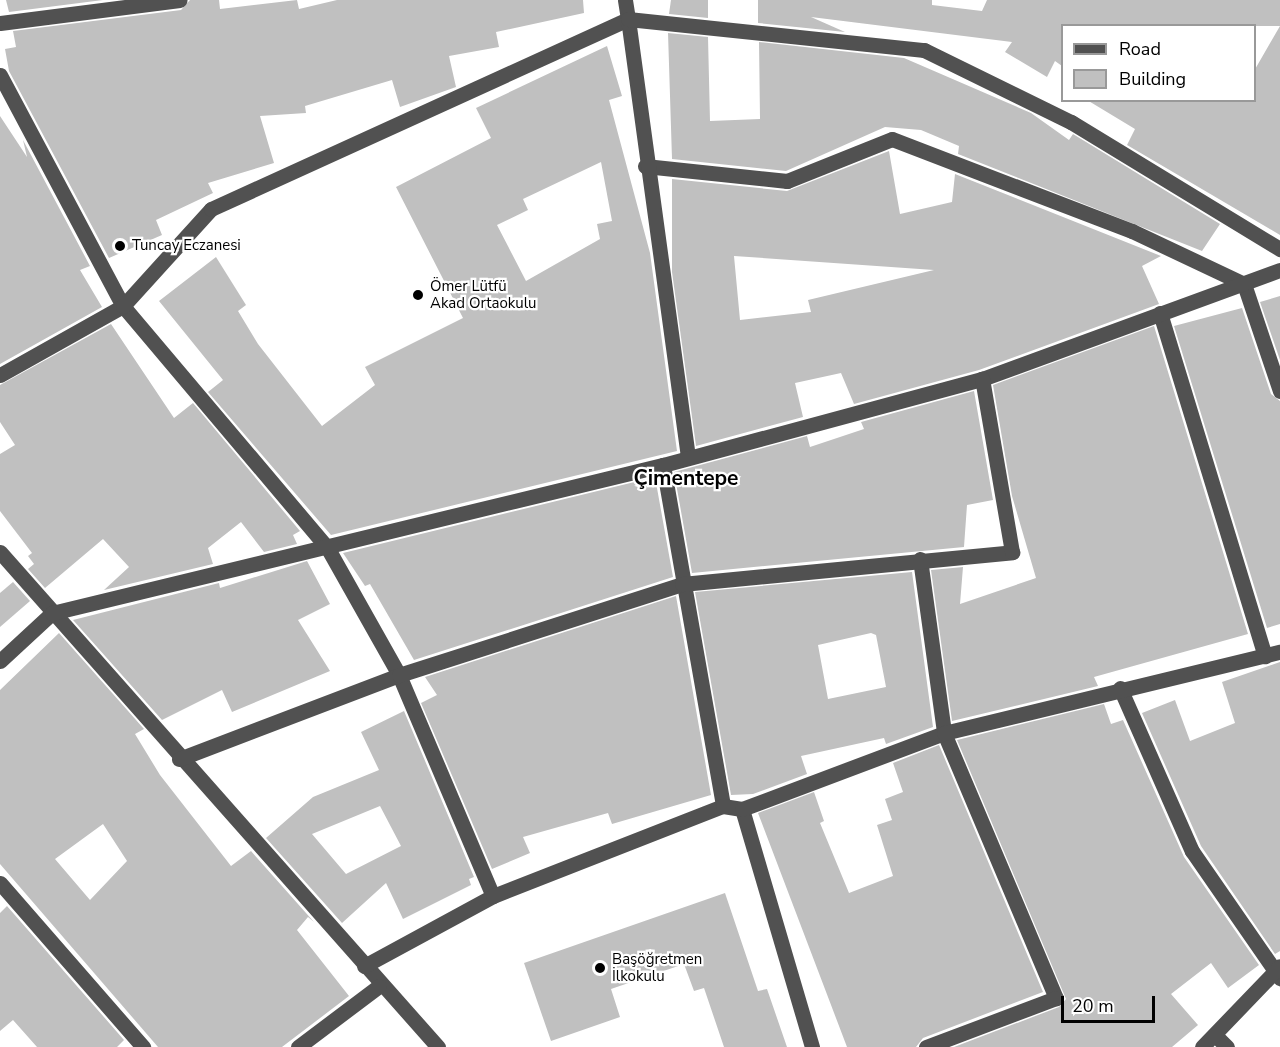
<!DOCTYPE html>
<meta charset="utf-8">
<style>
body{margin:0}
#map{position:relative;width:1280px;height:1047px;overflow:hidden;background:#fff;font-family:"Nunito Sans",sans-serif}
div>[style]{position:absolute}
.building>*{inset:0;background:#c0c0c0}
.minor>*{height:15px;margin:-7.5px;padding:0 7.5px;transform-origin:7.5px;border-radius:7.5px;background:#515151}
.dots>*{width:16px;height:16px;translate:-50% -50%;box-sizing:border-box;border:3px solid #fff;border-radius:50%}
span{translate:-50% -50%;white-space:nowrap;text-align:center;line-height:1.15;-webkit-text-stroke:4.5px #fff;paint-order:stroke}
.poi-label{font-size:15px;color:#000}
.left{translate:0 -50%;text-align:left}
.district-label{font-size:21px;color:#000;font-weight:700}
.legend{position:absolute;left:1061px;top:24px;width:195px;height:78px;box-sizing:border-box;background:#fff;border:2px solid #999;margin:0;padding:8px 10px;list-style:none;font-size:18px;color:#000}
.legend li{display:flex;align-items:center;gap:12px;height:30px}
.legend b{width:30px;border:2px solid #999}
.scale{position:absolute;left:1061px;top:996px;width:94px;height:27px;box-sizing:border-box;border:3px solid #000;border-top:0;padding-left:8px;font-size:18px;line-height:21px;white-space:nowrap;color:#000;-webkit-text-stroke:4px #fff;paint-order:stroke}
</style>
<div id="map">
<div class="building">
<div style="clip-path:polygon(6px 0,103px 0,9px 12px)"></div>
<div style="clip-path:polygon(190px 0,219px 0,220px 9px,297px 0,299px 9px,337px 0,583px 0,584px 13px,496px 32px,499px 47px,449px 56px,456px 87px,400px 107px,392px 80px,305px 106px,306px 113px,260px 116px,274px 163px,208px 183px,213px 193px,156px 220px,162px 235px,109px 258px,9px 71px,5px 49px,16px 47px,13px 31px,181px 10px)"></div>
<div style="clip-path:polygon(671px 0,708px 0,708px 18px,669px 14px)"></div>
<div style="clip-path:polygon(758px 0,932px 0,932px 5px,982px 11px,987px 0,1280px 0,1280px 26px,1062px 26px,1062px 66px,1055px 61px,1047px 77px,1005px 52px,1012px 42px,811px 17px,845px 32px,758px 23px)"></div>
<div style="clip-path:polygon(1280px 26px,1280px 235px,1127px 145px,1135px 129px,1087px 100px,1254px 100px,1254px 71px)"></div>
<div style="clip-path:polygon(668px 33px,708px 37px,710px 121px,760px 119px,759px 42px,904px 58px,1031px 113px,1069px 140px,1073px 134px,1220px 224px,1202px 251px,958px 154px,959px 146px,921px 130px,885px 127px,786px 171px,672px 159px)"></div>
<div style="clip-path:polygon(evenodd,607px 46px,622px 96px,609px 100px,650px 253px,677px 451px,331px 535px,208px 392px,223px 380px,159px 301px,216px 257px,246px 305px,238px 311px,258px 344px,322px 426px,375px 385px,365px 367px,463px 318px,396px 187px,491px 138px,476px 108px,607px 46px,601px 162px,612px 221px,597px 224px,600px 239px,526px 281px,497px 225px,528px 210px,523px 199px,601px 162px)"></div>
<div style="clip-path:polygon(0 116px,27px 157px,23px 140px,90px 266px,80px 270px,102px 307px,0 364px)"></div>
<div style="clip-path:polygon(evenodd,889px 151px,900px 214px,952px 202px,955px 174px,1161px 256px,1142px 266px,1159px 304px,979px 370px,854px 404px,841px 373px,795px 383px,803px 417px,696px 446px,672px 272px,672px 179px,787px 191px,889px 151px,734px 256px,934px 270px,808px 300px,811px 312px,740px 320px,734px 256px)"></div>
<div style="clip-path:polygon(1280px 296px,1280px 360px,1260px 302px)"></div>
<div style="clip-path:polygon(1242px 308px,1271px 394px,1280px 401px,1280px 624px,1267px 628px,1174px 326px)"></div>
<div style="clip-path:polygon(111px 324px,174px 418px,193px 403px,300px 531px,293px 535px,297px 544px,264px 552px,241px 522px,208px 548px,213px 564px,104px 590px,129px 567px,103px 539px,45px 588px,28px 569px,34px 564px,28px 556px,32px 553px,0 511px,0 454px,15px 445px,0 422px,0 385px)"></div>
<div style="clip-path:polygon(1154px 326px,1248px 634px,1094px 677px,1098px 686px,952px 721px,931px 570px,963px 567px,960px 604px,1036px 578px,1012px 496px,993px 385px)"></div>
<div style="clip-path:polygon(974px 391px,993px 500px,967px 505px,964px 547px,692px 573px,674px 472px,807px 436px,810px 447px,864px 429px,861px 422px)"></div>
<div style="clip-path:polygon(655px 477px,673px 577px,414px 660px,370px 584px,365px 586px,343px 553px)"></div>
<div style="clip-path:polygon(307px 561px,330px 604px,298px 620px,330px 671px,232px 712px,222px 690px,162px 720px,73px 620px,219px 583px,220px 588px)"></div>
<div style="clip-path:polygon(evenodd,912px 572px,933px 727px,886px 744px,884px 738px,801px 756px,807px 774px,753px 794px,731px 795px,695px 592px,912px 572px,871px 633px,876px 635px,886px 687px,828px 699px,818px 645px,871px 633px)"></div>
<div style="clip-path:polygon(13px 582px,30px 601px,0 627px,0 593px)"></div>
<div style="clip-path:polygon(676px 596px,711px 795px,612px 824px,608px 813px,523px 837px,530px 853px,492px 869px,421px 703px,437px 695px,425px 677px)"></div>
<div style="clip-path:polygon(evenodd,59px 633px,144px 729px,135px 734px,160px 775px,231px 866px,251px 851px,314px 922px,308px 917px,297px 930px,349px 996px,282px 1047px,158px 1047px,0 864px,0 690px,59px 633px,103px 824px,127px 861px,90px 900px,55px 859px,103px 824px)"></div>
<div style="clip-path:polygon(1280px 662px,1280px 951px,1275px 954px,1201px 846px,1142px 713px,1175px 700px,1190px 741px,1235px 723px,1222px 682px)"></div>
<div style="clip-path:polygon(1104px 704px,1111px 724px,1123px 720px,1184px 857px,1259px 965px,1228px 988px,1211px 963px,1171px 994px,1198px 1025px,1172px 1047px,954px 1047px,1059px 1007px,1066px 999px,957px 740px)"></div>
<div style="clip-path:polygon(evenodd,404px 711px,474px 877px,469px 879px,471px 885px,403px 919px,386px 883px,342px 923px,266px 838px,313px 797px,379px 770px,361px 732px,404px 711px,380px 806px,401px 846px,346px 874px,312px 834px,380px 806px)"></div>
<div style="clip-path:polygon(939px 745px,1043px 992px,923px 1038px,916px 1047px,847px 1047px,758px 813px,814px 792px,824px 821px,820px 823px,849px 893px,893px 876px,877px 825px,892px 820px,885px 799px,903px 792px,893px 763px)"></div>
<div style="clip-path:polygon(725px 893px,758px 991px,767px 989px,787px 1047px,724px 1047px,704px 988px,694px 991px,684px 964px,611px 989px,620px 1017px,551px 1041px,524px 963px)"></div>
<div style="clip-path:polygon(7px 906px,124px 1040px,117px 1047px,37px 1047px,13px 1020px,0 1031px,0 913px)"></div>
</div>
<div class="minor">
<div style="left:0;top:23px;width:181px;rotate:-7.3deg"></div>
<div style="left:0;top:75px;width:262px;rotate:62deg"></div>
<div style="left:123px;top:306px;width:316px;rotate:49.8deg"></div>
<div style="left:327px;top:547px;width:147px;rotate:60.6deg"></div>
<div style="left:399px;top:675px;width:240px;rotate:67deg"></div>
<div style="left:645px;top:166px;width:143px;rotate:6deg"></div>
<div style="left:787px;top:181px;width:113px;rotate:-21.8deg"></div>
<div style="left:892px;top:139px;width:257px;rotate:21deg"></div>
<div style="left:1132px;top:231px;width:124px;rotate:25.3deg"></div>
<div style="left:1244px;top:284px;width:113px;rotate:71.4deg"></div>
<div style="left:1160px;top:313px;width:359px;rotate:73deg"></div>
<div style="left:0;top:375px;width:141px;rotate:-29.3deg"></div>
<div style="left:123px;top:306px;width:131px;rotate:-47.8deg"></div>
<div style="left:211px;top:209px;width:458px;rotate:-24.5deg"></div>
<div style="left:628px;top:19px;width:19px;rotate:-99deg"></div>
<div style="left:688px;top:457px;width:442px;rotate:-97.8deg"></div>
<div style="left:628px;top:19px;width:298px;rotate:6deg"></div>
<div style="left:924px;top:50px;width:164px;rotate:26.1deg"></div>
<div style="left:1071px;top:122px;width:245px;rotate:31.3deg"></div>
<div style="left:663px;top:465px;width:346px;rotate:80deg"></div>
<div style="left:0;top:552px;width:661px;rotate:48.5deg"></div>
<div style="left:920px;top:559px;width:176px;rotate:82.1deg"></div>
<div style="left:944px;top:733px;width:288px;rotate:67.1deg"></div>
<div style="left:1056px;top:998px;width:139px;rotate:159.3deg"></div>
<div style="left:0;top:661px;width:71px;rotate:-42.7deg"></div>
<div style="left:52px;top:613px;width:629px;rotate:-13.62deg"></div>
<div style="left:663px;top:465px;width:330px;rotate:-15.1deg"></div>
<div style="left:982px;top:379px;width:317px;rotate:-20.1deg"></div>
<div style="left:1120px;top:688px;width:178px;rotate:66.2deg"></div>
<div style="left:1192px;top:851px;width:155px;rotate:55.3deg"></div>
<div style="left:179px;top:759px;width:235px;rotate:-20.9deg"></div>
<div style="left:399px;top:675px;width:297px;rotate:-17.8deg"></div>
<div style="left:682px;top:584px;width:332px;rotate:-5.5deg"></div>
<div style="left:1012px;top:552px;width:176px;rotate:-99.8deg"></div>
<div style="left:742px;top:809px;width:248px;rotate:73.6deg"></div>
<div style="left:0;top:883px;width:218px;rotate:48.9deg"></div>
<div style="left:364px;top:966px;width:147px;rotate:-28.5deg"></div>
<div style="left:493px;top:896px;width:247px;rotate:-21.4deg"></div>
<div style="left:723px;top:806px;width:19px;rotate:9deg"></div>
<div style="left:742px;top:809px;width:216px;rotate:-20.6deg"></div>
<div style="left:944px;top:733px;width:346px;rotate:-13.6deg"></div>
<div style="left:1215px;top:1035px;width:17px;rotate:45deg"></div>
<div style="left:298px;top:1047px;width:101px;rotate:-37deg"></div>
<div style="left:1202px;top:1047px;width:112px;rotate:-46.1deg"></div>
</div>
<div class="dots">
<div style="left:120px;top:246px;background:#000"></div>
<div style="left:418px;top:295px;background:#000"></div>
<div style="left:600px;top:968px;background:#000"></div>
</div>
<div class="poi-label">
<span class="left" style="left:132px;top:246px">Tuncay Eczanesi</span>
<span class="left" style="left:430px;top:295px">Ömer Lütfü<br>Akad Ortaokulu</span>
<span class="left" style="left:612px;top:968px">Başöğretmen<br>İlkokulu</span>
</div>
<div class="district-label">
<span style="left:686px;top:478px">Çimentepe</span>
</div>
<ul class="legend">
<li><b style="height:8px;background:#515151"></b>Road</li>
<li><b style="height:16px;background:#c0c0c0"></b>Building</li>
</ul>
<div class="scale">20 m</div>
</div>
